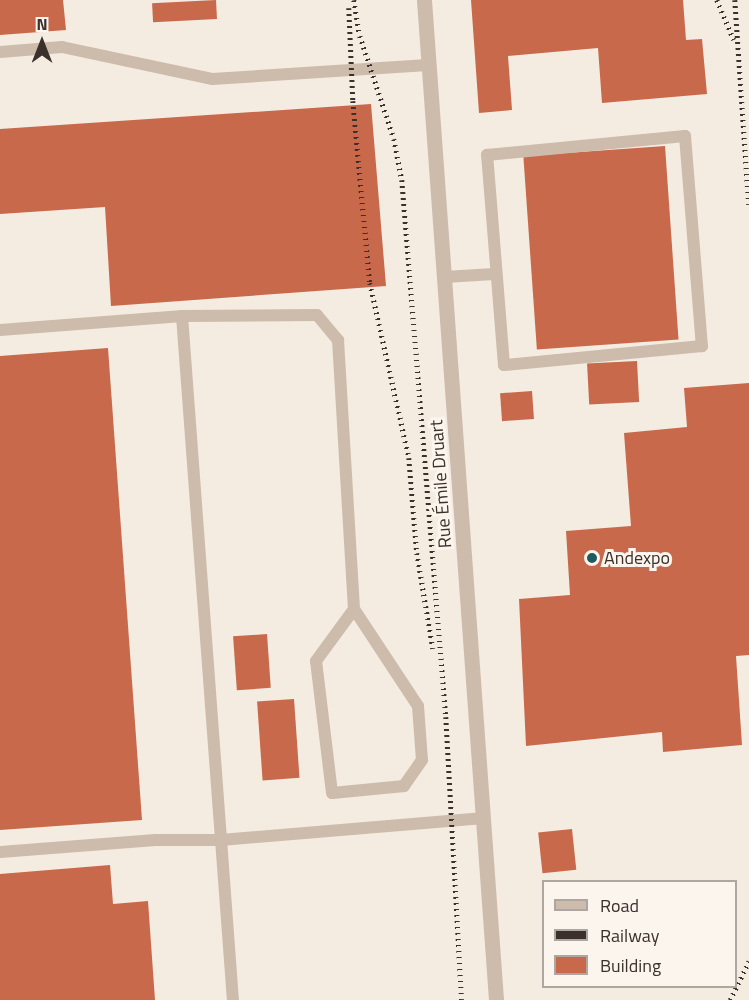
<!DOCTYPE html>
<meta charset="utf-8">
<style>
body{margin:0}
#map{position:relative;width:749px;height:1000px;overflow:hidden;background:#f4ebe1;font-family:"Titillium Web",sans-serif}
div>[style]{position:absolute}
.building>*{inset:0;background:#c8694b;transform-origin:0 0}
.lane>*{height:12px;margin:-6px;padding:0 6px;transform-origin:6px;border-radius:6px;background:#cdbbac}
.street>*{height:15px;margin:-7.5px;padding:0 7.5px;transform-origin:7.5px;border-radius:7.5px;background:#cdbbac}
.rail>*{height:4.5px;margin-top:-2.25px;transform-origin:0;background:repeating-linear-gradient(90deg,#3b302b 0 1.5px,transparent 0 6px)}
.dots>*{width:16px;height:16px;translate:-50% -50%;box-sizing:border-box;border:3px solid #fbf5ee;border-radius:50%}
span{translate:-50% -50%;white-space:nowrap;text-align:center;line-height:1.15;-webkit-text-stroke:6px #fbf5ee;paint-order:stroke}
.street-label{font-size:18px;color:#3b302b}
.poi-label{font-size:18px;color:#3b302b}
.left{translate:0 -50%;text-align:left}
.legend{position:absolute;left:542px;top:880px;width:195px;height:108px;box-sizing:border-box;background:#fbf5ee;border:2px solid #aea6a0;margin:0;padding:8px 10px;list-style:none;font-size:18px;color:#3b302b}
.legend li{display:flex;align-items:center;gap:12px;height:30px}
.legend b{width:30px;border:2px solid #aea6a0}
.north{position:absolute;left:12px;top:12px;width:60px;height:60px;-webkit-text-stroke:4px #fbf5ee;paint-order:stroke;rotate:0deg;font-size:16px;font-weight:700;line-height:24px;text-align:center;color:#3b302b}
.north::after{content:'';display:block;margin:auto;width:21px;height:27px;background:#3b302b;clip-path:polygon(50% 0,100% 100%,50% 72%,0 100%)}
</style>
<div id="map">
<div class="building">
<div style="clip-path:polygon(0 0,63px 0,66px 30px,0 35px)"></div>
<div style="left:216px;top:0;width:19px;height:64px;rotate:87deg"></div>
<div style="clip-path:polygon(471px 0,683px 0,686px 40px,702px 39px,707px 94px,602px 103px,598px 48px,508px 56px,512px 110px,479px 113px)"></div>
<div style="clip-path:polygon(371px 104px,386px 286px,111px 306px,105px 207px,0 214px,0 129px)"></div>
<div style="left:665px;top:146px;width:194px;height:142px;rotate:86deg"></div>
<div style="clip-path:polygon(108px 348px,142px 820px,0 830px,0 356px)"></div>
<div style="left:637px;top:361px;width:41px;height:50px;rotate:87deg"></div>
<div style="clip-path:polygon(749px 383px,749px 655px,736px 656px,742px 745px,663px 752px,662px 732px,526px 746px,519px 599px,570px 595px,566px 531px,631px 526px,624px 433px,687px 427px,684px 388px)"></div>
<div style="left:532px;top:391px;width:28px;height:32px;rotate:86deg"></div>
<div style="left:267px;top:634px;width:54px;height:34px;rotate:86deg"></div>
<div style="left:294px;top:699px;width:79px;height:37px;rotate:86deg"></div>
<div style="left:572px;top:829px;width:41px;height:34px;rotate:84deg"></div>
<div style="clip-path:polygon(110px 865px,113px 904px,148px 901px,155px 1000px,0 1000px,0 874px)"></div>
</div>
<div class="lane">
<div style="left:0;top:52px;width:62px;rotate:-4.6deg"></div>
<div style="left:62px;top:47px;width:153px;rotate:12deg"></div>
<div style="left:212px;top:79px;width:216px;rotate:-3.7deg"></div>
<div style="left:685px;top:136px;width:211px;rotate:85.4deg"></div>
<div style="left:702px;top:346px;width:199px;rotate:174.5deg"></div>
<div style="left:504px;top:365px;width:211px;rotate:-94.6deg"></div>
<div style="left:487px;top:155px;width:199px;rotate:-5.5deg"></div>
<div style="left:445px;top:277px;width:49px;rotate:-3.5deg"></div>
<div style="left:182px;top:316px;width:686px;rotate:85.74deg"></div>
<div style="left:0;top:330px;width:183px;rotate:-4.4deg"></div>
<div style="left:182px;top:316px;width:135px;rotate:-0.4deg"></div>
<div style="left:317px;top:315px;width:33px;rotate:50deg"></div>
<div style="left:338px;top:340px;width:269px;rotate:86.6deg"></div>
<div style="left:354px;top:609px;width:116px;rotate:56.6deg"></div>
<div style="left:418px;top:706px;width:54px;rotate:85.8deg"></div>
<div style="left:422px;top:760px;width:32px;rotate:125deg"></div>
<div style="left:404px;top:786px;width:72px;rotate:174.4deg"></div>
<div style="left:332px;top:793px;width:133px;rotate:-96.9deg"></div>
<div style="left:316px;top:661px;width:64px;rotate:-53.8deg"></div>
<div style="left:0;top:852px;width:156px;rotate:-4.4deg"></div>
<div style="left:156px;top:840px;width:65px"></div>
<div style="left:221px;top:840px;width:264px;rotate:-4.8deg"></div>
</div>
<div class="street">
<div style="left:424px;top:0;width:1003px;rotate:85.88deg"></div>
</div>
<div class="rail">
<div style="left:354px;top:0;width:36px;rotate:81deg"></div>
<div style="left:360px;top:36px;width:108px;rotate:71.7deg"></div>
<div style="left:394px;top:139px;width:42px;rotate:79deg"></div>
<div style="left:402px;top:180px;width:539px;rotate:85.32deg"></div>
<div style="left:446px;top:717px;width:283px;rotate:86.8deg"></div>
<div style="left:717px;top:0;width:43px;rotate:67deg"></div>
<div style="left:735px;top:0;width:205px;rotate:86.1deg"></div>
<div style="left:349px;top:8px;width:93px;rotate:87.5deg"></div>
<div style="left:353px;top:101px;width:183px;rotate:84.7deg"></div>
<div style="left:370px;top:283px;width:179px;rotate:77.4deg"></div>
<div style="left:409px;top:458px;width:95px;rotate:85.2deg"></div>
<div style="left:417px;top:553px;width:97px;rotate:80.5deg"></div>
<div style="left:730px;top:1000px;width:43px;rotate:-64deg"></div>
</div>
<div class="dots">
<div style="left:592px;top:558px;background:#1f5a5e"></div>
</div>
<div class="street-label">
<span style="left:441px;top:484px;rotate:-94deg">Rue Émile Druart</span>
</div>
<div class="poi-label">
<span class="left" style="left:604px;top:558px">Andexpo</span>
</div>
<ul class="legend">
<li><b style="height:8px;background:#cdbbac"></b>Road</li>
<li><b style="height:8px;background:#3b302b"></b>Railway</li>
<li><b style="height:16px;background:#c8694b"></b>Building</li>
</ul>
<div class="north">N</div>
</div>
